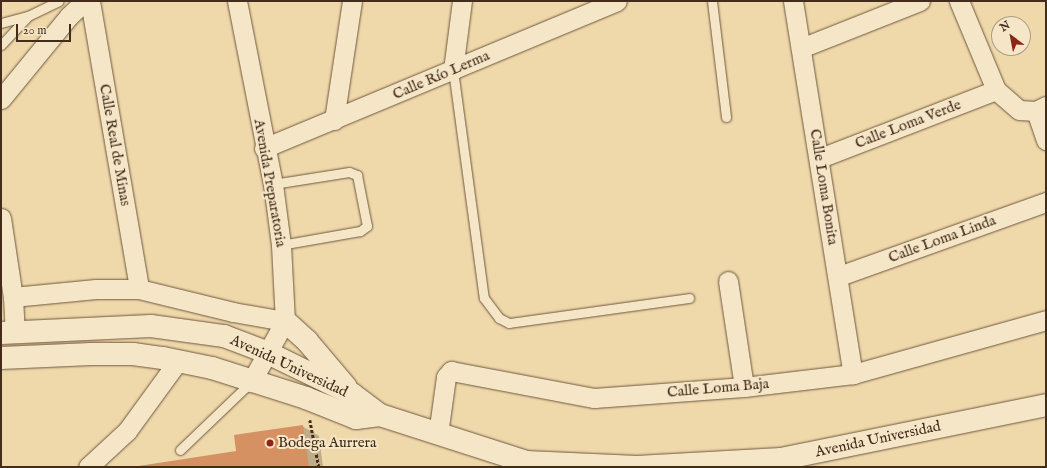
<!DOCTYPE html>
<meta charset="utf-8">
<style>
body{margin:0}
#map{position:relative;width:1047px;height:468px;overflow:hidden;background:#efd8aa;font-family:"IM FELL English",serif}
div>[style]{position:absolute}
.shadow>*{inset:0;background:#0003}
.building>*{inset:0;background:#d69162}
.path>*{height:2.5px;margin-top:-1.25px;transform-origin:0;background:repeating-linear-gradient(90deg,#432d1a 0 3px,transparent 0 5px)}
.roads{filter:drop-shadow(0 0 1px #6e583e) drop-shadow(0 0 1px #6e583e)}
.lane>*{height:9px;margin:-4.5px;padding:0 4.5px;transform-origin:4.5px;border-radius:4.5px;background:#f5e6c8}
.street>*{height:19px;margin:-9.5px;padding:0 9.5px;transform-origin:9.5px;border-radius:9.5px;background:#f5e6c8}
.secondary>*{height:22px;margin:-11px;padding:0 11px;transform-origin:11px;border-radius:11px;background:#f5e6c8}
.dots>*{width:11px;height:11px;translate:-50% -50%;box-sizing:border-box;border:2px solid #f5e6c8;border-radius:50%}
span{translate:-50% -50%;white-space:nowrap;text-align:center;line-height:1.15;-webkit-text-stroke:4px #f5e6c8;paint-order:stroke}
.street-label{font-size:15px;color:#432d1a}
.poi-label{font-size:15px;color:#432d1a}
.left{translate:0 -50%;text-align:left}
.frame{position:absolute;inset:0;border:2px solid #432d1a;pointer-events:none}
.north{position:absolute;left:991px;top:16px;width:40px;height:40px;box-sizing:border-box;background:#f5e6c8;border:1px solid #ae9c82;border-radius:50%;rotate:328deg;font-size:11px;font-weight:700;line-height:16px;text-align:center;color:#432d1a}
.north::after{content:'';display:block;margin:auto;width:14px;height:18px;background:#8f2418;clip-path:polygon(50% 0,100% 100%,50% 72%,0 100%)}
.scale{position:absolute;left:16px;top:24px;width:55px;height:18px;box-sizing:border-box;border:2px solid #432d1a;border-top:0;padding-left:5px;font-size:12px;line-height:14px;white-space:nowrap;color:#432d1a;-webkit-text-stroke:3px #f5e6c8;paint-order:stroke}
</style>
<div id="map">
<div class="shadow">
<div style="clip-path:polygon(302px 426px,319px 436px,323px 467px,135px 467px,237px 452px)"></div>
</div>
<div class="building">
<div style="clip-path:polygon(303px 425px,309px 467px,132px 467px,236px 451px,234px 435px)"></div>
</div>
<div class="path">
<div style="left:310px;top:420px;width:48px;rotate:79.2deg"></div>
</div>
<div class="roads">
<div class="lane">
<div style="left:712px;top:1px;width:117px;rotate:83.1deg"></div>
<div style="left:1px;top:23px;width:28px;rotate:-15deg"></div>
<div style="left:28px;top:16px;width:34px;rotate:-26deg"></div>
<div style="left:1px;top:45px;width:40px;rotate:-47deg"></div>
<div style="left:453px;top:70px;width:230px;rotate:82.3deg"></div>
<div style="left:484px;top:298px;width:25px;rotate:53deg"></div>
<div style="left:499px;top:318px;width:11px;rotate:27deg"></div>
<div style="left:509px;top:323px;width:182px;rotate:-7.9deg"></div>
<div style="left:273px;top:184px;width:77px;rotate:-9deg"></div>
<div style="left:349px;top:172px;width:9px;rotate:21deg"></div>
<div style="left:357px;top:175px;width:52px;rotate:78.9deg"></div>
<div style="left:367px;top:226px;width:9px;rotate:144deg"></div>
<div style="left:360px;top:231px;width:80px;rotate:170deg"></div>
<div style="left:180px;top:450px;width:98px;rotate:-43.8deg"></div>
</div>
<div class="street">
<div style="left:90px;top:1px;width:292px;rotate:80.3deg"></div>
<div style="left:237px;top:1px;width:187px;rotate:78.9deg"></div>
<div style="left:273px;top:184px;width:62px;rotate:82.5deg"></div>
<div style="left:281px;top:245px;width:76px;rotate:87deg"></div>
<div style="left:285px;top:321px;width:70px;rotate:119.1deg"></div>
<div style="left:793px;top:1px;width:378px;rotate:80.9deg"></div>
<div style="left:959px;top:1px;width:96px;rotate:67.4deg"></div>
<div style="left:996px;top:90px;width:30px;rotate:41deg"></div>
<div style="left:1019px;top:110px;width:17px;rotate:3deg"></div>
<div style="left:1036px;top:111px;width:11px;rotate:-27deg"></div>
<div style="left:801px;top:48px;width:128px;rotate:-21.6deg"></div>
<div style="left:453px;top:70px;width:70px;rotate:-82.6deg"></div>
<div style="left:1px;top:99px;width:107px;rotate:-50.7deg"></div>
<div style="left:69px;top:16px;width:22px;rotate:-43deg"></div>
<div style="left:1036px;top:111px;width:31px;rotate:71deg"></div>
<div style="left:334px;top:120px;width:120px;rotate:-81.4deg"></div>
<div style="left:264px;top:148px;width:382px;rotate:-22.6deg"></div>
<div style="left:820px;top:158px;width:189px;rotate:-21.1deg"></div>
<div style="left:1px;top:218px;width:80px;rotate:81.4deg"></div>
<div style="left:13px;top:297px;width:35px;rotate:87deg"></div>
<div style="left:839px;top:276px;width:220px;rotate:-19.7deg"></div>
<div style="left:728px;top:281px;width:107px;rotate:81.4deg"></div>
<div style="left:13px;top:297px;width:83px;rotate:-5.5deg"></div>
<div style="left:96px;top:289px;width:43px"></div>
<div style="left:139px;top:289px;width:97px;rotate:13.7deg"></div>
<div style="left:233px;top:312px;width:53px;rotate:9.8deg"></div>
<div style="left:438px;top:434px;width:58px;rotate:-82deg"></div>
<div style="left:446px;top:377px;width:8px;rotate:-50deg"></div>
<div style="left:451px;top:371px;width:146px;rotate:10.7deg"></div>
<div style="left:594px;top:398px;width:150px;rotate:-4.2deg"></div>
<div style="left:744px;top:387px;width:110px;rotate:-6.8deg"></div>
<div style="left:853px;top:374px;width:200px;rotate:-15.6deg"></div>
<div style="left:88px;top:467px;width:53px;rotate:-42.7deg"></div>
<div style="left:127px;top:431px;width:87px;rotate:-53.9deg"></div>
</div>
<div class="secondary">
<div style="left:285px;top:321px;width:30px;rotate:42deg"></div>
<div style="left:307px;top:341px;width:60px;rotate:49.7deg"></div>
<div style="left:1px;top:333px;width:150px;rotate:-2.7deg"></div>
<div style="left:151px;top:326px;width:74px;rotate:7.8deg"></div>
<div style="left:224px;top:336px;width:45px;rotate:20.9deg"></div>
<div style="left:266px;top:352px;width:96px;rotate:26deg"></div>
<div style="left:352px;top:394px;width:35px;rotate:37deg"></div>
<div style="left:380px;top:415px;width:153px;rotate:17.8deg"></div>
<div style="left:526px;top:462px;width:111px;rotate:2.6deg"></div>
<div style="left:637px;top:467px;width:144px;rotate:-3.2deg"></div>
<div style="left:781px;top:459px;width:270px;rotate:-11.5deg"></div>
<div style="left:1px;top:358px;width:90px;rotate:-2.5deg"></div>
<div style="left:91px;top:354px;width:42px"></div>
<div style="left:133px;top:354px;width:30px;rotate:8deg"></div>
<div style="left:163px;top:358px;width:50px;rotate:11.5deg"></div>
<div style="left:212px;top:368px;width:99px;rotate:17.7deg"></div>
<div style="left:306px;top:398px;width:54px;rotate:21.8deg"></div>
<div style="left:356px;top:418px;width:24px;rotate:-7deg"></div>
</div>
</div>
<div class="dots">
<div style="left:270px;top:443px;background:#8f2418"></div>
</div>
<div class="street-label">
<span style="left:441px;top:75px;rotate:-23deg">Calle Río Lerma</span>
<span style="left:908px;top:124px;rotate:-21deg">Calle Loma Verde</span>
<span style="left:115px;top:145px;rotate:80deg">Calle Real de Minas</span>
<span style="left:270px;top:183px;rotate:80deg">Avenida Preparatoria</span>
<span style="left:824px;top:187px;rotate:81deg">Calle Loma Bonita</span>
<span style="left:942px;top:239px;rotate:-20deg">Calle Loma Linda</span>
<span style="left:289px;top:366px;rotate:25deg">Avenida Universidad</span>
<span style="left:718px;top:388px;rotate:-5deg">Calle Loma Baja</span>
<span style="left:878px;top:439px;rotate:-12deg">Avenida Universidad</span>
</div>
<div class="poi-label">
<span class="left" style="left:278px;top:443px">Bodega Aurrera</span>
</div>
<div class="frame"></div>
<div class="north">N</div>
<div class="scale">20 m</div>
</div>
